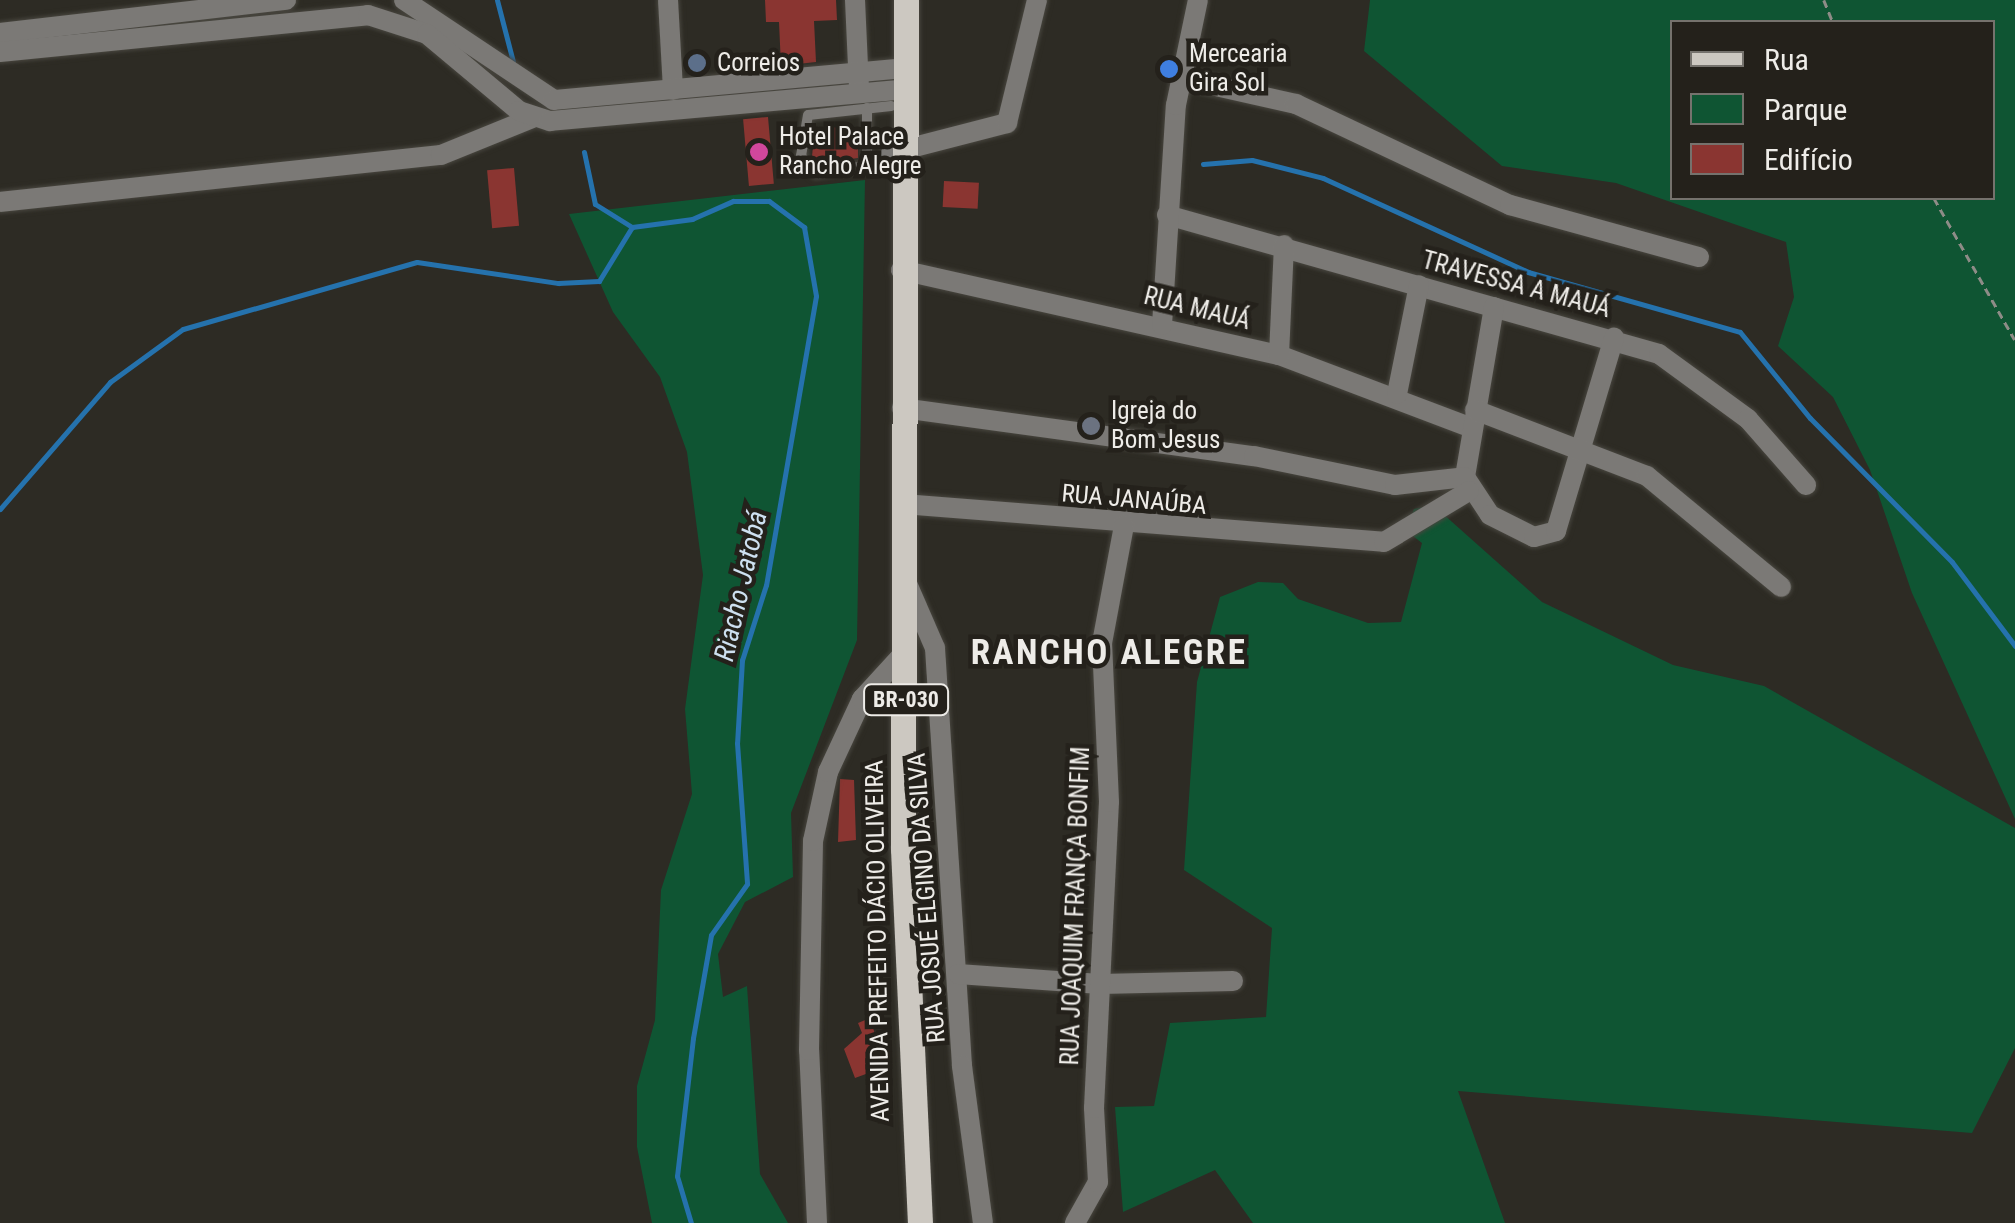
<!DOCTYPE html>
<meta charset="utf-8">
<style>
body{margin:0}
#map{position:relative;width:2015px;height:1223px;overflow:hidden;background:#2d2b24;font-family:"Roboto Condensed",sans-serif}
div>[style]{position:absolute}
.green>*{inset:0;background:#0f5533}
.stream>*{height:5px;margin:-2.5px;padding:0 2.5px;transform-origin:2.5px;border-radius:2.5px;background:#2572ad}
.building>*{inset:0;background:#8a3531;transform-origin:0 0}
.path>*{height:2.5px;margin-top:-1.25px;transform-origin:0;background:repeating-linear-gradient(90deg,#8e8c87 0 8px,transparent 0 13px)}
.roads{filter:drop-shadow(0 0 2px #48463f) drop-shadow(0 0 2px #48463f)}
.service>*{height:10px;margin:-5px;padding:0 5px;transform-origin:5px;border-radius:5px;background:#7b7976}
.minor>*{height:20px;margin:-10px;padding:0 10px;transform-origin:10px;border-radius:10px;background:#7b7976}
.tertiary>*{height:20px;margin:-10px;padding:0 10px;transform-origin:10px;border-radius:10px;background:#7b7976}
.primary>*{height:25px;margin:-12.5px;padding:0 12.5px;transform-origin:12.5px;border-radius:12.5px;background:#ccc8c1}
.dots>*{width:28px;height:28px;translate:-50% -50%;box-sizing:border-box;border:5px solid #24211b;border-radius:50%}
span{translate:-50% -50%;white-space:nowrap;text-align:center;line-height:1.15;-webkit-text-stroke:9px #24211b;paint-order:stroke}
.shield-label span{padding:2px 8px;background:#24211b;border:2px solid;border-radius:8px;-webkit-text-stroke-width:0}
.shield-label{font-size:22px;color:#eeece8;font-weight:700}
.poi-label{font-size:25px;color:#eeece8}
.left{translate:0 -50%;text-align:left}
.street-label{font-size:25px;color:#eeece8}
.water-label{font-size:28px;color:#cee0f0;font-style:italic}
.district-label{font-size:35px;color:#eeece8;font-weight:700;letter-spacing:2.5px}
.legend{position:absolute;left:1670px;top:20px;width:325px;height:180px;box-sizing:border-box;background:#24211b;border:2px solid #75726d;margin:0;padding:12px 18px;list-style:none;font-size:30px;color:#eeece8}
.legend li{display:flex;align-items:center;gap:20px;height:50px}
.legend b{width:50px;border:2px solid #75726d}
</style>
<div id="map">
<div class="green">
<div style="clip-path:polygon(evenodd,1370px 0,2015px 0,2015px 819px,1912px 593px,1870px 470px,1833px 397px,1778px 346px,1794px 297px,1786px 242px,1616px 183px,1502px 166px,1364px 51px,1370px 0,1672px 22px,1992px 22px,1992px 198px,1672px 198px,1672px 22px)"></div>
<div style="clip-path:polygon(865px 180px,857px 640px,791px 813px,793px 877px,745px 902px,718px 954px,723px 997px,747px 986px,760px 1174px,788px 1223px,652px 1223px,637px 1147px,637px 1086px,655px 1020px,661px 890px,692px 794px,685px 709px,703px 575px,687px 452px,660px 377px,613px 312px,569px 214px)"></div>
<div style="clip-path:polygon(1433px 505px,1542px 602px,1673px 665px,1764px 686px,2015px 828px,2015px 1048px,1972px 1133px,1458px 1091px,1505px 1223px,1253px 1223px,1215px 1170px,1123px 1212px,1115px 1107px,1154px 1106px,1170px 1023px,1266px 1017px,1272px 928px,1184px 870px,1197px 682px,1220px 597px,1258px 582px,1283px 583px,1298px 599px,1368px 623px,1401px 622px,1422px 543px,1405px 530px,1414px 509px)"></div>
</div>
<div class="stream">
<div style="left:497px;top:0;width:64px;rotate:75.5deg"></div>
<div style="left:584px;top:152px;width:53px;rotate:78.1deg"></div>
<div style="left:595px;top:204px;width:44px;rotate:31.9deg"></div>
<div style="left:632px;top:227px;width:61px;rotate:-7.6deg"></div>
<div style="left:692px;top:219px;width:45px;rotate:-23.7deg"></div>
<div style="left:733px;top:201px;width:36px"></div>
<div style="left:769px;top:201px;width:44px;rotate:36.6deg"></div>
<div style="left:804px;top:227px;width:70px;rotate:80.1deg"></div>
<div style="left:816px;top:296px;width:293px;rotate:99.8deg"></div>
<div style="left:766px;top:585px;width:79px;rotate:107.7deg"></div>
<div style="left:742px;top:660px;width:83px;rotate:93.4deg"></div>
<div style="left:737px;top:743px;width:141px;rotate:85.9deg"></div>
<div style="left:747px;top:884px;width:62px;rotate:125.2deg"></div>
<div style="left:711px;top:935px;width:105px;rotate:99.9deg"></div>
<div style="left:693px;top:1038px;width:139px;rotate:96.6deg"></div>
<div style="left:677px;top:1176px;width:49px;rotate:73.4deg"></div>
<div style="left:1203px;top:164px;width:49px;rotate:-4.7deg"></div>
<div style="left:1252px;top:160px;width:73px;rotate:14.2deg"></div>
<div style="left:1323px;top:178px;width:226px;rotate:24.6deg"></div>
<div style="left:1528px;top:272px;width:220px;rotate:15.8deg"></div>
<div style="left:1740px;top:332px;width:111px;rotate:50.9deg"></div>
<div style="left:1810px;top:418px;width:202px;rotate:45.4deg"></div>
<div style="left:1952px;top:562px;width:105px;rotate:53.1deg"></div>
<div style="left:0;top:509px;width:168px;rotate:-49.1deg"></div>
<div style="left:110px;top:382px;width:90px;rotate:-36deg"></div>
<div style="left:183px;top:329px;width:243px;rotate:-16deg"></div>
<div style="left:417px;top:262px;width:143px;rotate:8.5deg"></div>
<div style="left:558px;top:283px;width:41px;rotate:-2.8deg"></div>
<div style="left:599px;top:281px;width:63px;rotate:-58.6deg"></div>
</div>
<div class="building">
<div style="clip-path:polygon(765px 0,836px 0,837px 20px,814px 21px,816px 62px,781px 66px,779px 22px,766px 22px)"></div>
<div style="left:768px;top:117px;width:67px;height:25px;rotate:85deg"></div>
<div style="clip-path:polygon(815px 127px,858px 128px,858px 158px,819px 164px,812px 156px)"></div>
<div style="left:514px;top:168px;width:58px;height:27px;rotate:85deg"></div>
<div style="left:944px;top:181px;width:35px;height:26px;rotate:3deg"></div>
<div style="clip-path:polygon(840px 779px,854px 780px,856px 840px,838px 842px)"></div>
<div style="clip-path:polygon(870px 1018px,885px 1067px,855px 1078px,844px 1049px,862px 1033px,858px 1023px)"></div>
</div>
<div class="path">
<div style="left:1824px;top:0;width:24px;rotate:68deg"></div>
<div style="left:1934px;top:198px;width:163px;rotate:60.3deg"></div>
</div>
<div class="roads">
<div class="service">
<div style="left:891px;top:106px;width:83px;rotate:173.8deg"></div>
<div style="left:808px;top:115px;width:42px;rotate:99.7deg"></div>
<div style="left:801px;top:156px;width:23px;rotate:49deg"></div>
<div style="left:816px;top:173px;width:80px;rotate:-7.9deg"></div>
<div style="left:867px;top:108px;width:58px;rotate:90deg"></div>
</div>
<div class="minor">
<div style="left:668px;top:0;width:90px;rotate:86.8deg"></div>
<div style="left:855px;top:0;width:88px;rotate:87.4deg"></div>
<div style="left:1180px;top:78px;width:119px;rotate:12.6deg"></div>
<div style="left:1296px;top:104px;width:237px;rotate:25.3deg"></div>
<div style="left:1510px;top:205px;width:196px;rotate:15.4deg"></div>
<div style="left:891px;top:153px;width:120px;rotate:-14.5deg"></div>
<div style="left:1007px;top:123px;width:127px;rotate:-76.3deg"></div>
<div style="left:0;top:202px;width:443px;rotate:-6.1deg"></div>
<div style="left:441px;top:155px;width:98px;rotate:-22.1deg"></div>
<div style="left:1167px;top:215px;width:511px;rotate:15.78deg"></div>
<div style="left:1659px;top:354px;width:110px;rotate:36.1deg"></div>
<div style="left:1748px;top:419px;width:88px;rotate:48.7deg"></div>
<div style="left:901px;top:270px;width:387px;rotate:12.7deg"></div>
<div style="left:1279px;top:355px;width:206px;rotate:20.7deg"></div>
<div style="left:1494px;top:307px;width:172px;rotate:99.7deg"></div>
<div style="left:1465px;top:477px;width:45px;rotate:56.7deg"></div>
<div style="left:1490px;top:515px;width:49px;rotate:26.6deg"></div>
<div style="left:1534px;top:537px;width:23px;rotate:-15deg"></div>
<div style="left:1556px;top:531px;width:202px;rotate:-73.3deg"></div>
<div style="left:1162px;top:325px;width:220px;rotate:-86.4deg"></div>
<div style="left:1176px;top:105px;width:107px;rotate:-78.2deg"></div>
<div style="left:1279px;top:355px;width:110px;rotate:-87.4deg"></div>
<div style="left:1397px;top:394px;width:111px;rotate:-78.6deg"></div>
<div style="left:902px;top:408px;width:355px;rotate:7.8deg"></div>
<div style="left:1254px;top:456px;width:144px;rotate:11.6deg"></div>
<div style="left:1395px;top:485px;width:70px;rotate:-6.5deg"></div>
<div style="left:1475px;top:410px;width:184px;rotate:21deg"></div>
<div style="left:1647px;top:476px;width:174px;rotate:39.6deg"></div>
<div style="left:903px;top:504px;width:482px;rotate:4.5deg"></div>
<div style="left:1384px;top:542px;width:99px;rotate:-31deg"></div>
<div style="left:905px;top:579px;width:75px;rotate:66.5deg"></div>
<div style="left:935px;top:648px;width:419px;rotate:86.3deg"></div>
<div style="left:962px;top:1066px;width:158px;rotate:82.4deg"></div>
<div style="left:958px;top:974px;width:142px;rotate:4deg"></div>
<div style="left:1100px;top:984px;width:133px;rotate:-1.3deg"></div>
<div style="left:817px;top:1223px;width:173px;rotate:-92.6deg"></div>
<div style="left:809px;top:1050px;width:209px;rotate:-88.9deg"></div>
<div style="left:813px;top:841px;width:71px;rotate:-77.7deg"></div>
<div style="left:828px;top:772px;width:81px;rotate:-65deg"></div>
<div style="left:862px;top:699px;width:64px;rotate:-47.5deg"></div>
<div style="left:1075px;top:1223px;width:47px;rotate:-60.7deg"></div>
<div style="left:1098px;top:1182px;width:74px;rotate:-93.1deg"></div>
<div style="left:1094px;top:1108px;width:306px;rotate:-87.2deg"></div>
<div style="left:1109px;top:802px;width:159px;rotate:-92.5deg"></div>
<div style="left:1102px;top:643px;width:120px;rotate:-79.4deg"></div>
</div>
<div class="tertiary">
<div style="left:404px;top:0;width:180px;rotate:33.7deg"></div>
<div style="left:554px;top:100px;width:353px;rotate:-5.2deg"></div>
<div style="left:0;top:33px;width:288px;rotate:-6.6deg"></div>
<div style="left:0;top:52px;width:370px;rotate:-5.7deg"></div>
<div style="left:368px;top:15px;width:62px;rotate:17.9deg"></div>
<div style="left:427px;top:34px;width:120px;rotate:39.9deg"></div>
<div style="left:519px;top:111px;width:33px;rotate:18deg"></div>
<div style="left:550px;top:121px;width:357px;rotate:-5.1deg"></div>
</div>
<div class="primary">
<div style="left:906px;top:0;width:849px;rotate:90.2deg"></div>
<div style="left:903px;top:849px;width:374px;rotate:87.4deg"></div>
</div>
</div>
<div class="dots">
<div style="left:697px;top:63px;background:#5c6f8a"></div>
<div style="left:1169px;top:69px;background:#3f7fe0"></div>
<div style="left:759px;top:152px;background:#d1479c"></div>
<div style="left:1091px;top:426px;background:#6b7280"></div>
</div>
<div class="shield-label">
<span style="left:906px;top:700px">BR-030</span>
</div>
<div class="poi-label">
<span class="left" style="left:1189px;top:69px">Mercearia<br>Gira Sol</span>
<span class="left" style="left:717px;top:63px">Correios</span>
<span class="left" style="left:779px;top:152px">Hotel Palace<br>Rancho Alegre</span>
<span class="left" style="left:1111px;top:426px">Igreja do<br>Bom Jesus</span>
</div>
<div class="street-label">
<span style="left:1516px;top:285px;rotate:15deg">TRAVESSA A MAUÁ</span>
<span style="left:1197px;top:309px;rotate:14deg">RUA MAUÁ</span>
<span style="left:1134px;top:500px;rotate:5deg">RUA JANAÚBA</span>
<span style="left:927px;top:898px;rotate:-94deg">RUA JOSUÉ ELGINO DA SILVA</span>
<span style="left:1076px;top:906px;rotate:-88deg">RUA JOAQUIM FRANÇA BONFIM</span>
<span style="left:878px;top:941px;rotate:-91deg">AVENIDA PREFEITO DÁCIO OLIVEIRA</span>
</div>
<div class="water-label">
<span style="left:741px;top:586px;rotate:-77deg">Riacho Jatobá</span>
</div>
<div class="district-label">
<span style="left:1109px;top:653px">RANCHO ALEGRE</span>
</div>
<ul class="legend">
<li><b style="height:12px;background:#ccc8c1"></b>Rua</li>
<li><b style="height:28px;background:#0f5533"></b>Parque</li>
<li><b style="height:28px;background:#8a3531"></b>Edifício</li>
</ul>
</div>
